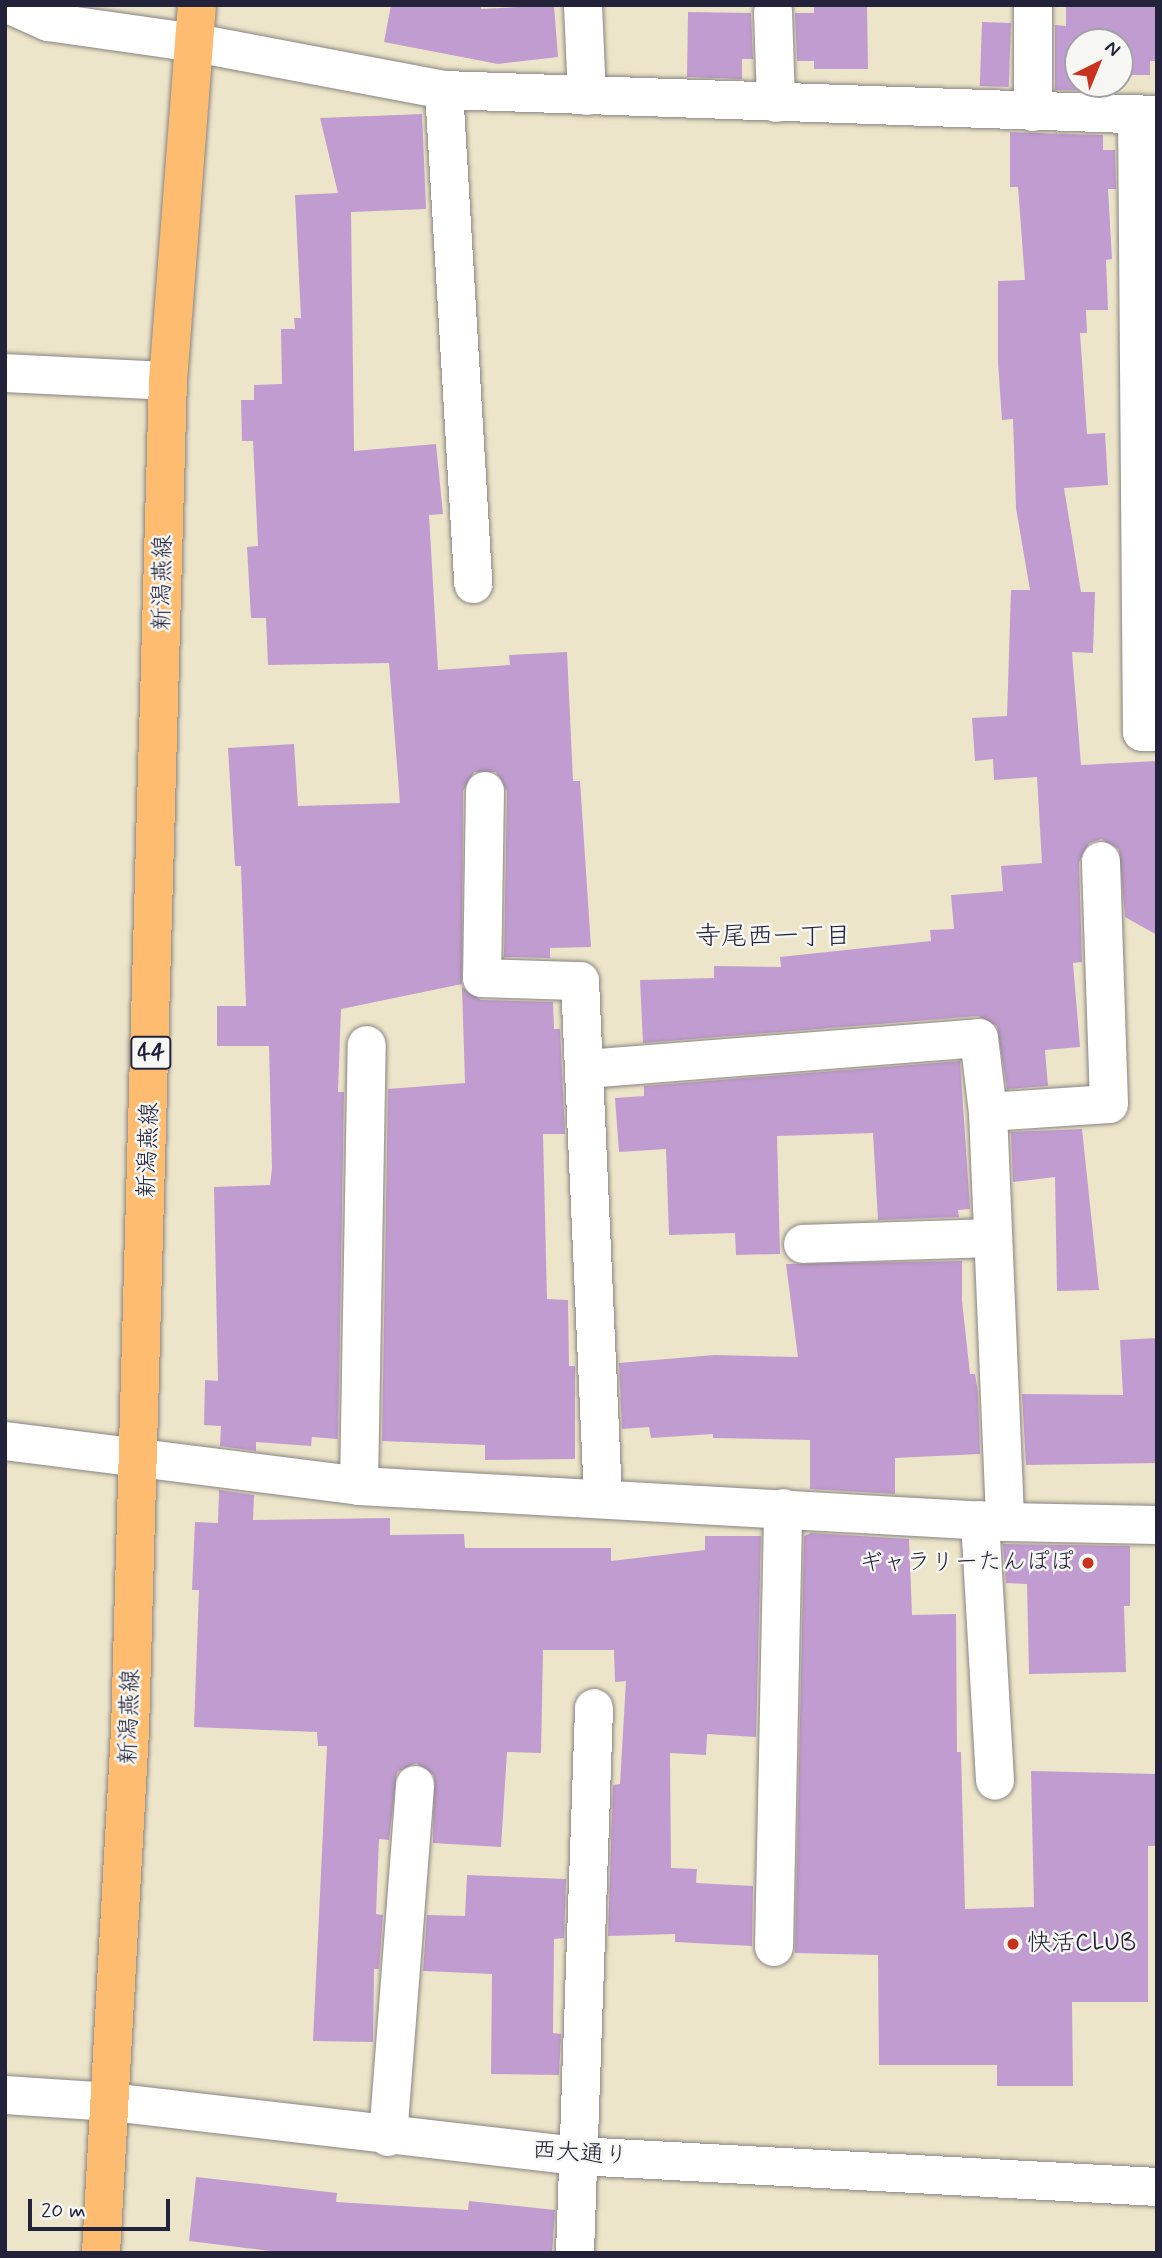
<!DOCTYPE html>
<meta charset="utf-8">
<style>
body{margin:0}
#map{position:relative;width:1162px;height:2258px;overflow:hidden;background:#ede5c9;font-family:Mynerve,"Klee One",sans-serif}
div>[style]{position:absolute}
.building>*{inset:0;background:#c19cd0;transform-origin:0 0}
.roads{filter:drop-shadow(0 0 2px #888482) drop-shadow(0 0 2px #888482)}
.minor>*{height:38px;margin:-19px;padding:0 19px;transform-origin:19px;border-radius:19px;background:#fff}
.major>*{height:38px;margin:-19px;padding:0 19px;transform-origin:19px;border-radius:19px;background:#febc70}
.dots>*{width:19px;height:19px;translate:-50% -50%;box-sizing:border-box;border:4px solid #f6f6f2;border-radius:50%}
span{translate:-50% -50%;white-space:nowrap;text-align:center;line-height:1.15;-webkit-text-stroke:5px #f6f6f2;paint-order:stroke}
.shield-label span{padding:2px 5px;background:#f6f6f2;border:2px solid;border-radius:5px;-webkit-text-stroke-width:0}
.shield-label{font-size:23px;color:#22223b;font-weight:700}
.street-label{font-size:24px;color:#22223b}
.poi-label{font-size:24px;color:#22223b}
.right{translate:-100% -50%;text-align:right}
.left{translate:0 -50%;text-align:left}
.neighbourhood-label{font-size:26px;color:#22223b}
.frame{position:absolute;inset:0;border:7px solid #22223b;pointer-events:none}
.north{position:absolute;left:1064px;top:28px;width:70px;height:70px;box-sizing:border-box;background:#f6f6f2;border:2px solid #a1a1a9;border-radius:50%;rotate:43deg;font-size:19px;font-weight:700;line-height:28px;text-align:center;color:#22223b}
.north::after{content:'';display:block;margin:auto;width:24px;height:32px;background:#c8321e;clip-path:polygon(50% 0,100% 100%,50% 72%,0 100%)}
.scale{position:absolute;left:28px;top:2199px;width:142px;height:32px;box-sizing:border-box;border:4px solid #22223b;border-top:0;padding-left:9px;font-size:21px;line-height:24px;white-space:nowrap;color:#22223b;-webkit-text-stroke:5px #f6f6f2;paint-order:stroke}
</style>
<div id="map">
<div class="building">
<div style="clip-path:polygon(391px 5px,481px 5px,481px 9px,554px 5px,558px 57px,498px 64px,384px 42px)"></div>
<div style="clip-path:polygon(814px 5px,867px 5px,868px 69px,814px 69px,814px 61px,797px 61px,795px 13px,814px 13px)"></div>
<div style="clip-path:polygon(1066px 5px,1157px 5px,1157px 61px,1150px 61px,1150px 75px,1120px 75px,1120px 42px,1078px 42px,1078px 84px,1104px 84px,1104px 91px,1055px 90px,1055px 25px,1066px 26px)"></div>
<div style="clip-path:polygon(688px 12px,751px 13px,753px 59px,742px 59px,742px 79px,687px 77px)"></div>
<div style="left:982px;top:22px;width:29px;height:64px;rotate:2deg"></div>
<div style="clip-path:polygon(422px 114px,426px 209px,351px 212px,354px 451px,436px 444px,443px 514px,429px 515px,438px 670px,510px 665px,509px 655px,567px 652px,573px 781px,580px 781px,591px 947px,550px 948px,550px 958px,504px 957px,507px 791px,496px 772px,474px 772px,463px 791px,462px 984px,341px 1009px,338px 1092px,344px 1092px,338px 1439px,312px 1437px,311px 1446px,256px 1442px,256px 1451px,220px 1446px,221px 1426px,204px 1425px,205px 1380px,218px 1381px,214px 1187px,270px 1185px,272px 1168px,269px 1046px,217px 1046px,217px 1006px,246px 1006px,241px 866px,235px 866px,228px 748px,294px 744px,298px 806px,400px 803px,389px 663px,268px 665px,266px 618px,251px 618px,247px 547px,258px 546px,253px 441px,242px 441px,241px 400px,254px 400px,254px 385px,282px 384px,281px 329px,295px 329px,294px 318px,301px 318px,295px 195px,338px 193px,320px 118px)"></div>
<div style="clip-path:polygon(1010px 132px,1103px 135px,1103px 150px,1115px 150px,1116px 189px,1108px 189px,1112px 259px,1106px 260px,1108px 310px,1086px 310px,1087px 333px,1080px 333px,1087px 434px,1105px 433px,1108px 485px,1064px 488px,1081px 592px,1095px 592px,1093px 653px,1072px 652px,1081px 765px,1157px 761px,1157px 935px,1125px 917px,1119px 849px,1101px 839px,1089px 843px,1079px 862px,1082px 962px,1073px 963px,1080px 1047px,1045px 1050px,1048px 1086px,1007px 1089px,997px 1026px,978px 1016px,643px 1043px,640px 980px,714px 978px,714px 966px,781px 967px,780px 957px,931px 941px,930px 930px,954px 929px,951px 895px,1003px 891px,1001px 866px,1042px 863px,1037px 777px,994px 780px,993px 759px,975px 761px,972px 718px,1007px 716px,1011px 590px,1030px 590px,1016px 508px,1013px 419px,1002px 420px,998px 363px,998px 281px,1025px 280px,1018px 187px,1010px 187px)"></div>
<div style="clip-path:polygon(462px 987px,481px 1000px,553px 1002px,554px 1029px,560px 1029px,565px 1134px,543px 1134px,547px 1299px,568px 1300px,569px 1366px,575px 1366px,575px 1459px,485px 1460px,485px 1445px,382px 1441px,388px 1089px,465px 1083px)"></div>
<div style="clip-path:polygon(960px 1061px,970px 1209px,958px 1210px,959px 1217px,878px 1220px,873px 1133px,777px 1136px,780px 1254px,736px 1255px,735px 1233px,669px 1235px,666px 1149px,619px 1152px,615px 1098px,644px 1096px,644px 1086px)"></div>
<div style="clip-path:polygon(1082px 1129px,1099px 1290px,1057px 1291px,1055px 1177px,1013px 1182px,1011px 1132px)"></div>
<div style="clip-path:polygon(962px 1261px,962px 1301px,970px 1374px,975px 1374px,978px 1393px,980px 1454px,895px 1458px,895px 1494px,810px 1489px,810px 1440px,713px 1438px,713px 1434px,651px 1438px,649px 1427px,622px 1429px,619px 1363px,715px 1355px,798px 1357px,786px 1264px)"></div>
<div style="clip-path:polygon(1157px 1338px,1157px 1463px,1026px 1465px,1022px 1394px,1123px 1395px,1120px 1340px)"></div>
<div style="clip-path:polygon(219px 1490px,254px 1495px,253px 1520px,390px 1518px,390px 1535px,464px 1534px,465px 1548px,611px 1548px,611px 1561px,705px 1550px,705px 1536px,761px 1536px,756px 1737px,707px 1734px,706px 1755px,670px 1753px,671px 1868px,697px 1869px,696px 1883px,753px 1886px,752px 1946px,675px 1942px,675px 1934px,608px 1936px,613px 1785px,620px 1784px,626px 1681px,615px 1682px,614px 1650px,543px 1650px,541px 1753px,507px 1752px,501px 1847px,433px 1843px,434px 1775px,416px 1763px,397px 1772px,389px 1840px,379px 1839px,376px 1914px,383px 1915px,379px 1969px,374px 1969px,373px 2042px,313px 2041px,327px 1746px,318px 1746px,317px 1732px,194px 1727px,199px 1590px,192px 1590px,195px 1522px,218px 1523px)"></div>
<div style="clip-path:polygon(811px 1533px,909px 1539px,912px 1615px,956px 1614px,957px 1752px,961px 1752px,965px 1909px,1034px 1907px,1031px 1771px,1157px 1774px,1157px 1846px,1148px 1846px,1148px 2002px,1072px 2002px,1073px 2086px,997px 2086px,997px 2065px,879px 2065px,878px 1955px,795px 1953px,804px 1536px)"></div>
<div style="clip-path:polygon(1003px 1544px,1130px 1546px,1130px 1606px,1124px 1606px,1126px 1672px,1029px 1674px,1027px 1584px,1006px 1583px)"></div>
<div style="clip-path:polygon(467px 1875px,566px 1879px,564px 1938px,554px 1939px,553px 2033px,561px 2034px,559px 2075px,491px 2074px,492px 1974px,423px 1971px,427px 1915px,465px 1916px)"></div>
<div style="clip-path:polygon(196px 2177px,337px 2193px,336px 2202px,468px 2210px,469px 2201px,555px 2210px,552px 2253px,287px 2253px,189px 2241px)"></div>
</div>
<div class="roads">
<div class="minor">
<div style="left:10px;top:5px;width:42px;rotate:24.1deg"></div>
<div style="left:48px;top:22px;width:149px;rotate:8.1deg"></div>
<div style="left:196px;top:43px;width:252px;rotate:10.7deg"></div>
<div style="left:444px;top:90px;width:713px;rotate:2.01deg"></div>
<div style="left:583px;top:5px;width:91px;rotate:87.5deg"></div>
<div style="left:1033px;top:5px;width:107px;rotate:90deg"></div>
<div style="left:773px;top:11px;width:92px;rotate:88.1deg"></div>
<div style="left:444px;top:90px;width:495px;rotate:86.6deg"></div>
<div style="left:1137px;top:115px;width:617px;rotate:89.54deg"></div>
<div style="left:1142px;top:732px;width:15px"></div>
<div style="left:5px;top:373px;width:163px;rotate:2.8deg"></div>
<div style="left:485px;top:791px;width:187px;rotate:90.9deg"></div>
<div style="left:482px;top:978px;width:98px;rotate:1.8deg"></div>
<div style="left:580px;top:981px;width:518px;rotate:87.45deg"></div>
<div style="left:586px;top:1069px;width:394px;rotate:-4.5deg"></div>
<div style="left:979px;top:1038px;width:75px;rotate:83.1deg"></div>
<div style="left:988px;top:1112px;width:410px;rotate:87.6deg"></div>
<div style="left:988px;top:1112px;width:121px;rotate:-3.8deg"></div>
<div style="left:1109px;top:1104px;width:243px;rotate:-91.9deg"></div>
<div style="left:803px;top:1244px;width:188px;rotate:-1.8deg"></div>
<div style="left:5px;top:1441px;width:357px;rotate:7.2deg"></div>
<div style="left:359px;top:1486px;width:647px;rotate:3.19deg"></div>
<div style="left:1005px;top:1522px;width:152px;rotate:1.1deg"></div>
<div style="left:359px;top:1486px;width:441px;rotate:-89deg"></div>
<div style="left:980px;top:1520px;width:261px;rotate:86.7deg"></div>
<div style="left:774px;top:1947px;width:439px;rotate:-88.8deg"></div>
<div style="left:5px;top:2095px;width:106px;rotate:3.8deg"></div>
<div style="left:111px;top:2102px;width:470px;rotate:6.6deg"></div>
<div style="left:578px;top:2156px;width:580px;rotate:3.06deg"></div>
<div style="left:388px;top:2137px;width:353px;rotate:-85.6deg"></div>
<div style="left:575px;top:2253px;width:545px;rotate:-88deg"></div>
</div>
<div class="major">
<div style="left:101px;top:2253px;width:523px;rotate:-86.82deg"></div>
<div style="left:130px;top:1731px;width:1351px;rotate:-88.39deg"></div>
<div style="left:168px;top:381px;width:377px;rotate:-85.6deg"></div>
</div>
</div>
<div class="dots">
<div style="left:1088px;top:1563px;background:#c8321e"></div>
<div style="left:1013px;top:1944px;background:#c8321e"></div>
</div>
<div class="shield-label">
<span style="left:151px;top:1053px">44</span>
</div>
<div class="street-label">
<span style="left:163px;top:583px;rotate:-89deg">新潟燕線</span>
<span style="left:149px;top:1150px;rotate:-88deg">新潟燕線</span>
<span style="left:130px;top:1717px;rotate:-88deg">新潟燕線</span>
<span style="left:580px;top:2154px;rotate:4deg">西大通り</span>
</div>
<div class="poi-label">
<span class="right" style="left:1074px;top:1563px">ギャラリーたんぽぽ</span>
<span class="left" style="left:1027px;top:1944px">快活CLUB</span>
</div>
<div class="neighbourhood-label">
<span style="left:773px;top:938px">寺尾西一丁目</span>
</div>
<div class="frame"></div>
<div class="north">N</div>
<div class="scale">20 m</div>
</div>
